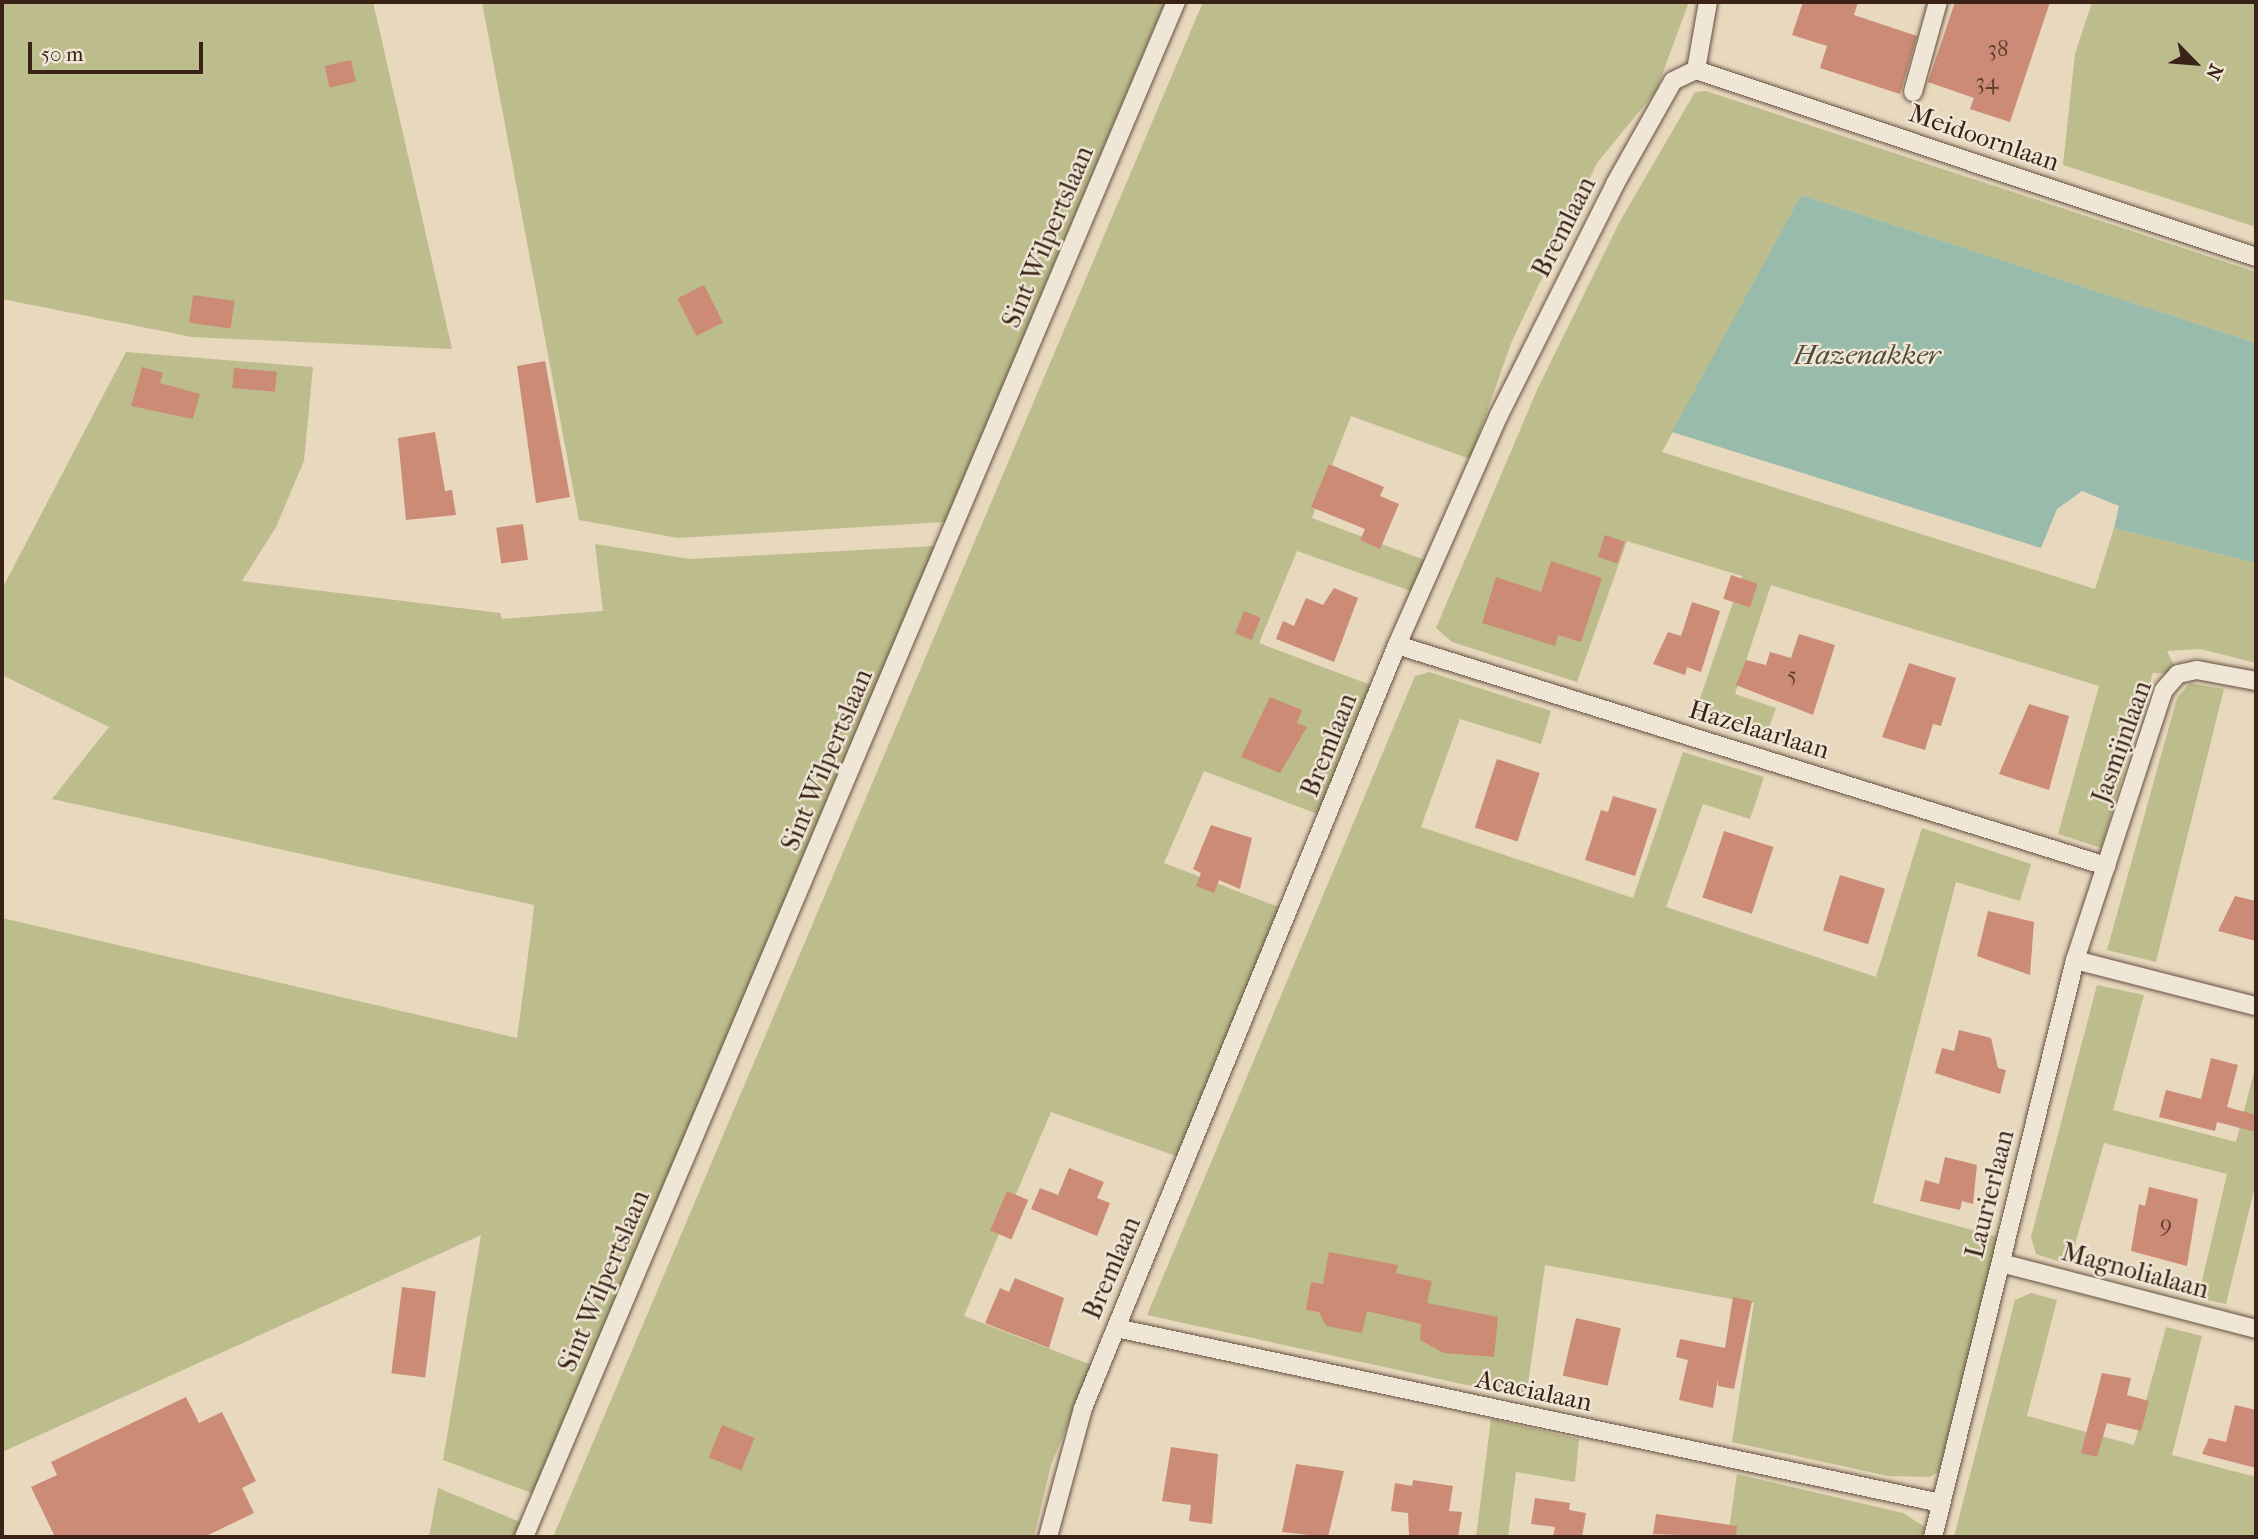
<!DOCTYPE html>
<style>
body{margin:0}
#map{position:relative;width:2258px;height:1539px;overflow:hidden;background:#e7d8be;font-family:"IM FELL French Canon",serif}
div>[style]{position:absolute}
.green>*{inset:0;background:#bdbc8c}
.water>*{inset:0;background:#98bbab}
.building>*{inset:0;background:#cc8b76;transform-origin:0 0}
.roads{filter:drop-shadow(0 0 2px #655040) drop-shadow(0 0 2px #655040)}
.minor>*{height:18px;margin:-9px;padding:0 9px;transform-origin:9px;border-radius:9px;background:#efe6d5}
span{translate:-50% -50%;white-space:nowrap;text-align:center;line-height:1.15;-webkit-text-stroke:5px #efe6d5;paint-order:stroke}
.number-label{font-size:23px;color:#5e3c2e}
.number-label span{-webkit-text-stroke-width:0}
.street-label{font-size:26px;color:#3a2216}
.water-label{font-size:28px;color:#52483b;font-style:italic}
.frame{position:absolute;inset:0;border:4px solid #3a2216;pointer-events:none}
.north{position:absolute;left:2160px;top:28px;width:70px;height:70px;-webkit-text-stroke:5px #efe6d5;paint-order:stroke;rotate:115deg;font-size:19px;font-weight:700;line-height:28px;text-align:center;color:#3a2216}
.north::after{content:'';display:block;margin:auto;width:24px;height:32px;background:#3a2216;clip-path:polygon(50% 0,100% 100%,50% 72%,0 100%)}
.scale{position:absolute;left:28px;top:42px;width:175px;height:32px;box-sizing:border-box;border:4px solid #3a2216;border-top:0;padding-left:9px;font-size:21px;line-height:24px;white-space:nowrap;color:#3a2216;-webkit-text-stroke:5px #efe6d5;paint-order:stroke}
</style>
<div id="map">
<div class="green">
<div style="clip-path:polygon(2px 2px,373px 2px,452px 349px,192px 337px,2px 299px)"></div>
<div style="clip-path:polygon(482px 2px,1165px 2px,945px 522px,678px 538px,579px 520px)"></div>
<div style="clip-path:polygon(1203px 2px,1689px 2px,1656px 91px,1597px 163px,1512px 341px,1470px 459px,1351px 416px,1312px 518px,1427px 561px,1414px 592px,1297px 551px,1259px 643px,1376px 687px,1323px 816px,1204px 771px,1164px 863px,1284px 909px,1179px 1157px,1051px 1112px,964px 1316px,1092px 1365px,1051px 1465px,1034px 1537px,553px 1537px)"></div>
<div style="clip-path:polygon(2092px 2px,2256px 2px,2256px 227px,2063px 165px,2075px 54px)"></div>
<div style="clip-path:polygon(1706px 91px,2256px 272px,2256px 343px,1801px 195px,1662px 452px,2095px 589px,2114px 528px,2256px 563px,2256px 663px,2200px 649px,2167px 651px,2178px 674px,2153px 673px,2101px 848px,2058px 834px,2099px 686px,1771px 585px,1735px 694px,1776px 708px,1764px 741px,1693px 719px,1742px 576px,1627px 541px,1577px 682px,1452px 642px,1436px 628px,1537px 390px,1619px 223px,1695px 92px)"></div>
<div style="clip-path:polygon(126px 352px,313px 367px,304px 461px,276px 527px,242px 581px,500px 613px,502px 619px,603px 611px,595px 544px,690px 559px,935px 546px,537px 1495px,443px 1460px,481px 1235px,2px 1452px,2px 918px,517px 1038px,532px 925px,534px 905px,52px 799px,109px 727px,2px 675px,2px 589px)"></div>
<div style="clip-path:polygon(1429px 672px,1551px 711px,1541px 744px,1460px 719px,1421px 827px,1633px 898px,1683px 752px,1764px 777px,1750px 819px,1703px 804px,1666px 907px,1876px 977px,1922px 828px,2031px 864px,2020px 901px,1956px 882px,1873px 1203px,1998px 1237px,1939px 1471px,1930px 1477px,1888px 1476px,1732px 1442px,1754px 1303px,1545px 1265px,1526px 1398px,1147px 1315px,1415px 676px)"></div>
<div style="clip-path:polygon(2190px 683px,2224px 689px,2156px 962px,2107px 950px,2177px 698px)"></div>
<div style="clip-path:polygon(2097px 985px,2144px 995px,2113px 1110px,2236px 1142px,2256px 1064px,2256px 1182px,2226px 1304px,2198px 1298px,2227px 1174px,2104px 1143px,2069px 1265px,2036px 1254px,2031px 1237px)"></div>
<div style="clip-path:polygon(2031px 1293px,2057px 1300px,2027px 1416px,2134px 1445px,2166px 1327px,2202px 1336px,2172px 1455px,2256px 1477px,2256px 1537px,1954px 1537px,2015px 1300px)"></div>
<div style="clip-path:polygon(1491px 1419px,1579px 1439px,1575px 1482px,1516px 1472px,1508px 1537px,1476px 1537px)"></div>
<div style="clip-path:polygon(1737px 1474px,1903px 1513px,1925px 1527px,1922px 1537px,1728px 1537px)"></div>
<div style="clip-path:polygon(438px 1488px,525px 1524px,520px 1537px,429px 1537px)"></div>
</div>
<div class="water">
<div style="clip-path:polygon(1801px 195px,2256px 343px,2256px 563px,2114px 528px,2119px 506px,2082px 491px,2057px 509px,2041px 548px,1672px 432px)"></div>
</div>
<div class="building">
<div style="clip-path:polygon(1803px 2px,1858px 2px,1854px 15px,1917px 36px,1900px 94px,1820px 68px,1827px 46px,1792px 35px)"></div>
<div style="clip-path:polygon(1955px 2px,2050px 2px,2010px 122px,1970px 109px,1974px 98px,1928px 82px)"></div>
<div style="left:351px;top:60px;width:22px;height:27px;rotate:77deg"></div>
<div style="left:704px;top:285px;width:42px;height:30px;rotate:63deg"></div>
<div style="left:193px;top:295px;width:42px;height:28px;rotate:8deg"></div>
<div style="clip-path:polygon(545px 361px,570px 497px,536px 503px,517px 366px)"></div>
<div style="clip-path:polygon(142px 367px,163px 373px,160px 383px,200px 394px,193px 419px,131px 406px)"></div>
<div style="left:234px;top:368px;width:43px;height:20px;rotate:5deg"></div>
<div style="clip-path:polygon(435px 432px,445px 491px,452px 490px,456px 515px,406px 520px,398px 438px)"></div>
<div style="clip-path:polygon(1329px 464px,1384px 487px,1380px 496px,1399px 504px,1380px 549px,1360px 540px,1365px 529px,1311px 507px)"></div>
<div style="left:523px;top:524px;width:36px;height:27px;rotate:82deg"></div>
<div style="left:1605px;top:535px;width:21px;height:23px;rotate:19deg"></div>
<div style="clip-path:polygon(1551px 561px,1602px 578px,1581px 642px,1558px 635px,1555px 646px,1482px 623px,1496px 577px,1541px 592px)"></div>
<div style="left:1731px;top:575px;width:28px;height:25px;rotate:18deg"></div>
<div style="clip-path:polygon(1334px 588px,1358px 598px,1334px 662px,1276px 639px,1283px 621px,1294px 626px,1306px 598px,1323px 605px)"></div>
<div style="clip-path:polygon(1692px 602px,1720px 611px,1701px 672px,1687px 667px,1685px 675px,1653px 664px,1668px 632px,1681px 636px)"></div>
<div style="left:1244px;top:611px;width:18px;height:24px;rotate:22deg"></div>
<div style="clip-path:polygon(1799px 634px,1835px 645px,1813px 715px,1736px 685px,1746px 660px,1766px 665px,1770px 652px,1791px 658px)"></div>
<div style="clip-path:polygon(1909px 663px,1956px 678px,1941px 726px,1933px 724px,1925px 750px,1882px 737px)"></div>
<div style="clip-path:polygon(1270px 697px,1302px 710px,1297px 723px,1307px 727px,1280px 773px,1241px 757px)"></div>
<div style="clip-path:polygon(2029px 704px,2069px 716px,2049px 790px,1999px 774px)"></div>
<div style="left:1497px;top:759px;width:45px;height:72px;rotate:18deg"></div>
<div style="clip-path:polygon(1613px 796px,1657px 809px,1635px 876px,1585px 860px,1601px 810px,1608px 812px)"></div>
<div style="clip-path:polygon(1211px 825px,1252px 838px,1240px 889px,1219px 880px,1214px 893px,1196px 886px,1201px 873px,1193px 869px)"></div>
<div style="left:1724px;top:831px;width:52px;height:70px;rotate:18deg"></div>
<div style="left:1840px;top:875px;width:47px;height:58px;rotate:17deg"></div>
<div style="clip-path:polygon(2235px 896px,2256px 901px,2256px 941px,2218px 931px)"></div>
<div style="clip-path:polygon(1988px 911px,2034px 922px,2030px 975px,1977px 956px)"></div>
<div style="clip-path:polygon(1959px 1030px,1991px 1038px,1998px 1068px,2006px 1070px,2000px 1094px,1935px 1073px,1942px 1048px,1954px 1051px)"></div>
<div style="clip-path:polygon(2211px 1058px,2238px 1065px,2227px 1107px,2256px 1115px,2256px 1132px,2217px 1122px,2215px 1131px,2159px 1117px,2166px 1090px,2201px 1099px)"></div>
<div style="clip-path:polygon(1945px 1157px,1977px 1165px,1973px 1204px,1962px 1201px,1960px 1210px,1920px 1201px,1925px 1180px,1939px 1184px)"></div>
<div style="clip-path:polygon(1069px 1168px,1104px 1182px,1097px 1198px,1110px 1203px,1097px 1236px,1031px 1209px,1040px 1188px,1058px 1195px)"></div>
<div style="clip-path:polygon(2149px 1187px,2198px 1199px,2187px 1266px,2131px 1251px,2139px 1204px,2145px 1206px)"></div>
<div style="left:1007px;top:1191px;width:23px;height:43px;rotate:23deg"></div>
<div style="clip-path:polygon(1329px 1252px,1398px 1265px,1396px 1273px,1432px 1281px,1427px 1303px,1498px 1317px,1494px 1357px,1444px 1353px,1420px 1340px,1421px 1324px,1367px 1311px,1362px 1333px,1326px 1326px,1319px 1312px,1306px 1310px,1311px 1282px,1323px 1284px)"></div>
<div style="clip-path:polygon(1015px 1278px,1064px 1298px,1049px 1348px,985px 1323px,1000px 1288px,1009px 1292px)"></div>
<div style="left:402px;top:1287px;width:34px;height:87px;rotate:7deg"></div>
<div style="clip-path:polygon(1733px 1297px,1752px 1301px,1734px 1389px,1718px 1386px,1718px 1379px,1713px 1408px,1679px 1400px,1688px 1360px,1676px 1357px,1680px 1339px,1725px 1348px)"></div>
<div style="left:1576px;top:1318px;width:46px;height:59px;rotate:13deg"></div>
<div style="clip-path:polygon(2102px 1373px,2131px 1378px,2127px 1395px,2149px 1401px,2141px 1431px,2107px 1423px,2097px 1457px,2081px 1453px)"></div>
<div style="clip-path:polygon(186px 1397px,199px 1423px,222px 1412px,256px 1481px,242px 1488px,254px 1513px,204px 1537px,55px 1537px,31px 1487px,57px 1475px,51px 1462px)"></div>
<div style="clip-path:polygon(2235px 1405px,2256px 1410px,2256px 1468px,2202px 1454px,2209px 1438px,2226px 1442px)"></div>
<div style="left:722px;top:1425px;width:35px;height:35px;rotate:22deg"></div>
<div style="clip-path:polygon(1171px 1447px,1218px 1454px,1212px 1524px,1189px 1521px,1191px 1505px,1162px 1501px)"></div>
<div style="clip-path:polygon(1296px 1464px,1344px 1471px,1328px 1537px,1282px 1532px)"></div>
<div style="clip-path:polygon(1413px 1480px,1453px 1486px,1449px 1511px,1462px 1512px,1458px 1537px,1409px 1535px,1408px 1513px,1391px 1511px,1395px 1483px,1412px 1486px)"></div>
<div style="clip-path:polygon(1535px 1498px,1570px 1503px,1569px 1510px,1586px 1513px,1582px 1537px,1553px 1537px,1555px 1527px,1531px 1524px)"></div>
<div style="clip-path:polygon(1656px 1514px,1737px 1526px,1736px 1537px,1653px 1534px)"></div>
</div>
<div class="roads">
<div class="minor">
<div style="left:1696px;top:70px;width:590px;rotate:18.47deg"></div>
<div style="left:1913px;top:92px;width:93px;rotate:-74.5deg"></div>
<div style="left:1397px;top:645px;width:743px;rotate:17.31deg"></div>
<div style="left:2075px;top:960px;width:187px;rotate:14.3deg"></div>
<div style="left:2001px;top:1263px;width:263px;rotate:14.5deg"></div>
<div style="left:1116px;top:1328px;width:843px;rotate:11.98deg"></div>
<div style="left:524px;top:1537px;width:1668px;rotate:-66.99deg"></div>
<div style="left:1048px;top:1537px;width:134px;rotate:-74.8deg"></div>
<div style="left:1083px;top:1408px;width:825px;rotate:-67.63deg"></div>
<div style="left:1397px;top:645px;width:252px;rotate:-66.1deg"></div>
<div style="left:1499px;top:415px;width:258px;rotate:-63.3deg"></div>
<div style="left:1615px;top:184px;width:118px;rotate:-60.6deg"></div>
<div style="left:1673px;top:81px;width:25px;rotate:-26deg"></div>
<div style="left:1696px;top:70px;width:69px;rotate:-80deg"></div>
<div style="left:1933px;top:1537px;width:594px;rotate:-76.17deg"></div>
<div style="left:2075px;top:960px;width:284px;rotate:-71.8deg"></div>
<div style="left:2164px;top:690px;width:21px;rotate:-49deg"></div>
<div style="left:2178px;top:674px;width:19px;rotate:-12deg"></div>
<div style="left:2197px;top:670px;width:60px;rotate:10.6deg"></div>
</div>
</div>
<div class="number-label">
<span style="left:1998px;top:49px">38</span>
<span style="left:1987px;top:82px">34</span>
<span style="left:1792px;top:675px">5</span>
<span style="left:2166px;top:1224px">9</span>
</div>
<div class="street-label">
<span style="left:1984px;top:138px;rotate:19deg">Meidoornlaan</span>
<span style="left:1564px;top:227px;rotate:-63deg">Bremlaan</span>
<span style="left:1048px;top:237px;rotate:-67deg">Sint Wilpertslaan</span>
<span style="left:1759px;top:730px;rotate:17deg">Hazelaarlaan</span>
<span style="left:2122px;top:742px;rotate:-70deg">Jasmijnlaan</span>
<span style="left:1329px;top:745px;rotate:-68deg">Bremlaan</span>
<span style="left:827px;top:760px;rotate:-67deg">Sint Wilpertslaan</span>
<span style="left:1990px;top:1194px;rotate:-76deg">Laurierlaan</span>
<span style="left:1112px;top:1268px;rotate:-67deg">Bremlaan</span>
<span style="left:2135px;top:1271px;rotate:15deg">Magnolialaan</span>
<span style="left:604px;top:1281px;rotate:-67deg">Sint Wilpertslaan</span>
<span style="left:1534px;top:1391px;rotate:12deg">Acacialaan</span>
</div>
<div class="water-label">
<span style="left:1867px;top:355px">Hazenakker</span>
</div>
<div class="frame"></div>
<div class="north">N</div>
<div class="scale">50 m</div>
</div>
